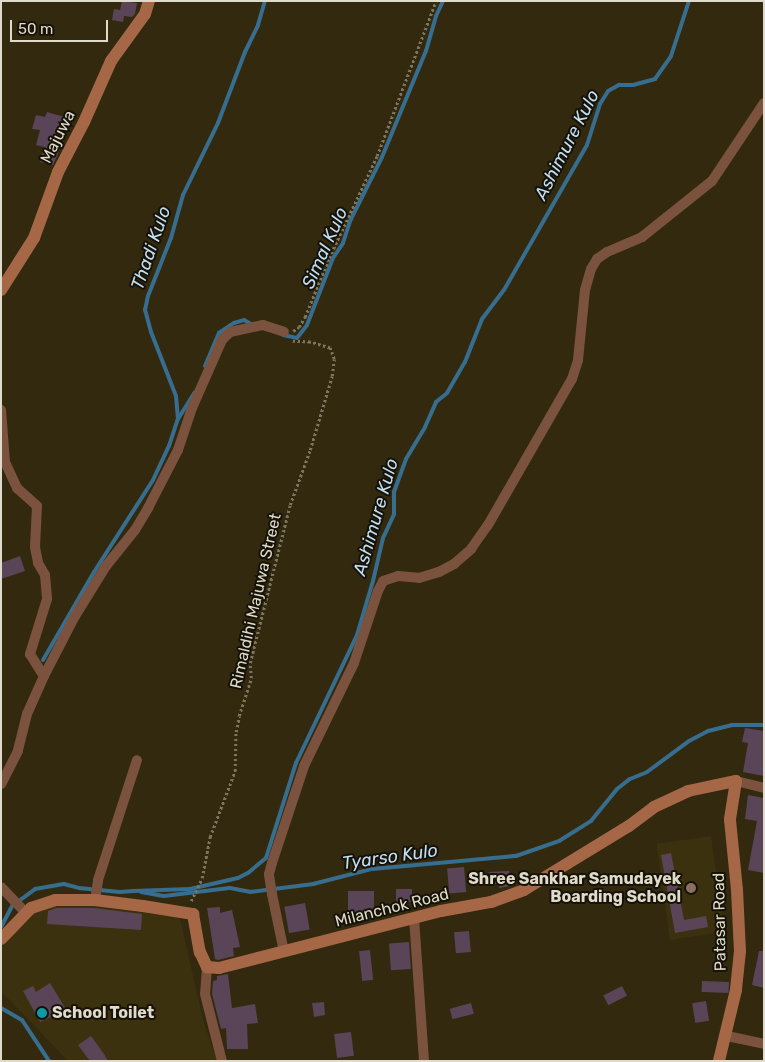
<!DOCTYPE html>
<style>
body{margin:0}
#map{position:relative;width:765px;height:1062px;overflow:hidden;background:#32290f;font-family:Rubik,sans-serif}
div>[style]{position:absolute}
.built>*{inset:0;background:#3c310e;transform-origin:0 0}
.stream>*{height:4px;margin:-2px;padding:0 2px;transform-origin:2px;border-radius:2px;background:#376e8f}
.building>*{inset:0;background:#5a4458;transform-origin:0 0}
.path>*{height:2.5px;margin-top:-1.25px;transform-origin:0;background:repeating-linear-gradient(90deg,#7c755f 0 2.5px,transparent 0 5px)}
.street>*{height:10px;margin:-5px;padding:0 5px;transform-origin:5px;border-radius:5px;background:#7a523e}
.secondary>*{height:12px;margin:-6px;padding:0 6px;transform-origin:6px;border-radius:6px;background:#a66747}
.dots>*{width:14px;height:14px;translate:-50% -50%;box-sizing:border-box;border:2px solid #161207;border-radius:50%}
span{translate:-50% -50%;white-space:nowrap;text-align:center;line-height:1.15;-webkit-text-stroke:4px #161207;paint-order:stroke}
.street-label{font-size:16px;color:#dfdaca}
.poi-label{font-size:16px;color:#dfdaca;font-weight:700}
.right{translate:-100% -50%;text-align:right}
.left{translate:0 -50%;text-align:left}
.water-label{font-size:18px;color:#c1dff4;font-style:italic}
.frame{position:absolute;inset:0;border:2px solid #dfdaca;pointer-events:none}
.scale{position:absolute;left:10px;top:20px;width:98px;height:22px;box-sizing:border-box;border:2px solid #dfdaca;border-top:0;padding-left:6px;font-size:15px;line-height:18px;white-space:nowrap;color:#dfdaca;-webkit-text-stroke:4px #161207;paint-order:stroke}
</style>
<div id="map">
<div class="built">
<div style="left:711px;top:836px;width:97px;height:55px;rotate:82deg"></div>
<div style="clip-path:polygon(86px 904px,180px 918px,203px 1020px,217px 1061px,68px 1061px,1px 991px,1px 949px,23px 919px,45px 905px)"></div>
</div>
<div class="stream">
<div style="left:283px;top:335px;width:14px;rotate:12deg"></div>
<div style="left:297px;top:338px;width:16px;rotate:-52deg"></div>
<div style="left:307px;top:325px;width:72px;rotate:-68.8deg"></div>
<div style="left:333px;top:258px;width:18px;rotate:-56deg"></div>
<div style="left:343px;top:243px;width:25px;rotate:-72deg"></div>
<div style="left:351px;top:219px;width:69px;rotate:-63.4deg"></div>
<div style="left:382px;top:157px;width:115px;rotate:-67.5deg"></div>
<div style="left:426px;top:51px;width:36px;rotate:-74deg"></div>
<div style="left:436px;top:16px;width:17px;rotate:-65deg"></div>
<div style="left:205px;top:366px;width:36px;rotate:-67deg"></div>
<div style="left:219px;top:333px;width:18px;rotate:-34deg"></div>
<div style="left:234px;top:323px;width:10px;rotate:-17deg"></div>
<div style="left:244px;top:320px;width:8px;rotate:30deg"></div>
<div style="left:178px;top:419px;width:31px;rotate:-58deg"></div>
<div style="left:43px;top:660px;width:102px;rotate:-59.9deg"></div>
<div style="left:94px;top:572px;width:109px;rotate:-57.3deg"></div>
<div style="left:153px;top:480px;width:38px;rotate:-65deg"></div>
<div style="left:169px;top:446px;width:28px;rotate:-72deg"></div>
<div style="left:178px;top:419px;width:23px;rotate:-95deg"></div>
<div style="left:176px;top:396px;width:69px;rotate:-111.3deg"></div>
<div style="left:151px;top:332px;width:23px;rotate:-105deg"></div>
<div style="left:145px;top:310px;width:14px;rotate:-78deg"></div>
<div style="left:148px;top:296px;width:62px;rotate:-68.4deg"></div>
<div style="left:171px;top:238px;width:45px;rotate:-74.4deg"></div>
<div style="left:183px;top:195px;width:80px;rotate:-64.1deg"></div>
<div style="left:218px;top:123px;width:76px;rotate:-69.2deg"></div>
<div style="left:245px;top:52px;width:30px;rotate:-64deg"></div>
<div style="left:258px;top:25px;width:25px;rotate:-74deg"></div>
<div style="left:133px;top:891px;width:57px;rotate:-2deg"></div>
<div style="left:190px;top:889px;width:49px;rotate:-12.9deg"></div>
<div style="left:238px;top:878px;width:11px;rotate:-27deg"></div>
<div style="left:248px;top:873px;width:23px;rotate:-40deg"></div>
<div style="left:266px;top:858px;width:100px;rotate:-72.5deg"></div>
<div style="left:296px;top:763px;width:142px;rotate:-64.5deg"></div>
<div style="left:357px;top:635px;width:56px;rotate:-73.5deg"></div>
<div style="left:373px;top:581px;width:44px;rotate:-76.9deg"></div>
<div style="left:383px;top:538px;width:26px;rotate:-65deg"></div>
<div style="left:394px;top:514px;width:22px;rotate:-90deg"></div>
<div style="left:394px;top:492px;width:35px;rotate:-70deg"></div>
<div style="left:406px;top:459px;width:37px;rotate:-59deg"></div>
<div style="left:425px;top:427px;width:27px;rotate:-66deg"></div>
<div style="left:436px;top:402px;width:14px;rotate:-39deg"></div>
<div style="left:447px;top:393px;width:36px;rotate:-60deg"></div>
<div style="left:465px;top:362px;width:46px;rotate:-68.4deg"></div>
<div style="left:482px;top:319px;width:36px;rotate:-53deg"></div>
<div style="left:504px;top:290px;width:167px;rotate:-60.2deg"></div>
<div style="left:587px;top:145px;width:43px;rotate:-72.4deg"></div>
<div style="left:600px;top:104px;width:15px;rotate:-58deg"></div>
<div style="left:608px;top:91px;width:13px;rotate:-29deg"></div>
<div style="left:619px;top:85px;width:14px"></div>
<div style="left:633px;top:85px;width:23px;rotate:-15deg"></div>
<div style="left:655px;top:79px;width:28px;rotate:-55deg"></div>
<div style="left:671px;top:56px;width:58px;rotate:-71.9deg"></div>
<div style="left:141px;top:892px;width:23px;rotate:10deg"></div>
<div style="left:164px;top:896px;width:66px;rotate:-6.9deg"></div>
<div style="left:230px;top:888px;width:20px;rotate:11deg"></div>
<div style="left:250px;top:892px;width:64px;rotate:-7.2deg"></div>
<div style="left:313px;top:884px;width:61px;rotate:-14.3deg"></div>
<div style="left:372px;top:869px;width:145px;rotate:-5.2deg"></div>
<div style="left:516px;top:856px;width:46px;rotate:-19.2deg"></div>
<div style="left:559px;top:841px;width:38px;rotate:-32deg"></div>
<div style="left:591px;top:821px;width:41px;rotate:-50.9deg"></div>
<div style="left:617px;top:789px;width:16px;rotate:-38deg"></div>
<div style="left:630px;top:779px;width:18px;rotate:-22deg"></div>
<div style="left:647px;top:772px;width:52px;rotate:-36.4deg"></div>
<div style="left:689px;top:741px;width:21px;rotate:-28deg"></div>
<div style="left:708px;top:731px;width:25px;rotate:-14deg"></div>
<div style="left:732px;top:725px;width:32px"></div>
<div style="left:1px;top:927px;width:24px;rotate:-62deg"></div>
<div style="left:12px;top:906px;width:29px;rotate:-36deg"></div>
<div style="left:35px;top:889px;width:29px;rotate:-10deg"></div>
<div style="left:64px;top:884px;width:16px;rotate:15deg"></div>
<div style="left:79px;top:888px;width:41px;rotate:5.6deg"></div>
<div style="left:120px;top:892px;width:14px;rotate:-4deg"></div>
<div style="left:1px;top:1008px;width:24px;rotate:30deg"></div>
<div style="left:22px;top:1020px;width:49px;rotate:56.6deg"></div>
</div>
<div class="building">
<div style="clip-path:polygon(122px 1px,137px 3px,135px 14px,132px 17px,124px 16px,123px 22px,112px 20px,114px 9px,120px 10px)"></div>
<div style="clip-path:polygon(47px 112px,68px 118px,58px 154px,53px 165px,40px 162px,44px 147px,36px 145px,40px 130px,32px 129px,36px 115px,45px 117px)"></div>
<div style="clip-path:polygon(20px 556px,25px 571px,1px 579px,1px 563px)"></div>
<div style="clip-path:polygon(745px 728px,764px 731px,764px 776px,743px 772px,748px 743px,742px 742px)"></div>
<div style="clip-path:polygon(748px 795px,764px 798px,764px 873px,748px 870px,757px 821px,745px 819px)"></div>
<div style="clip-path:polygon(671px 853px,684px 920px,706px 916px,708px 927px,675px 933px,661px 855px)"></div>
<div style="left:464px;top:867px;width:25px;height:17px;rotate:85deg"></div>
<div style="clip-path:polygon(509px 871px,510px 886px,499px 888px,499px 884px,490px 884px,489px 872px)"></div>
<div style="left:396px;top:889px;width:16px;height:13px"></div>
<div style="left:348px;top:891px;width:26px;height:27px"></div>
<div style="left:305px;top:903px;width:27px;height:21px;rotate:80deg"></div>
<div style="clip-path:polygon(220px 907px,220px 913px,232px 910px,240px 947px,233px 948px,234px 956px,218px 960px,215px 959px,207px 908px)"></div>
<div style="clip-path:polygon(56px 908px,94px 908px,142px 914px,141px 930px,47px 924px,48px 911px)"></div>
<div style="left:469px;top:931px;width:21px;height:15px;rotate:85deg"></div>
<div style="left:409px;top:942px;width:27px;height:20px;rotate:86deg"></div>
<div style="left:370px;top:950px;width:30px;height:11px;rotate:84deg"></div>
<div style="clip-path:polygon(759px 951px,764px 951px,764px 988px,752px 985px)"></div>
<div style="clip-path:polygon(228px 974px,232px 1008px,255px 1004px,258px 1023px,247px 1024px,248px 1049px,227px 1049px,226px 1028px,221px 1029px,212px 994px,213px 981px,217px 980px,217px 976px)"></div>
<div style="left:702px;top:981px;width:27px;height:11px;rotate:2deg"></div>
<div style="clip-path:polygon(50px 983px,67px 1011px,54px 1018px,53px 1016px,40px 1022px,23px 991px,33px 986px,36px 992px)"></div>
<div style="left:622px;top:986px;width:11px;height:21px;rotate:63deg"></div>
<div style="left:706px;top:1001px;width:20px;height:14px;rotate:81deg"></div>
<div style="clip-path:polygon(324px 1002px,325px 1015px,314px 1017px,312px 1003px)"></div>
<div style="left:471px;top:1003px;width:11px;height:22px;rotate:75deg"></div>
<div style="left:351px;top:1032px;width:24px;height:17px;rotate:83deg"></div>
<div style="clip-path:polygon(91px 1036px,104px 1054px,108px 1061px,90px 1061px,78px 1045px)"></div>
</div>
<div class="path">
<div style="left:293px;top:331px;width:7px;rotate:-34deg"></div>
<div style="left:299px;top:327px;width:12px;rotate:-59deg"></div>
<div style="left:305px;top:317px;width:64px;rotate:-67.9deg"></div>
<div style="left:329px;top:258px;width:113px;rotate:-64.8deg"></div>
<div style="left:377px;top:156px;width:166px;rotate:-69.2deg"></div>
<div style="left:191px;top:901px;width:25px;rotate:-64deg"></div>
<div style="left:202px;top:878px;width:42px;rotate:-79deg"></div>
<div style="left:210px;top:837px;width:71px;rotate:-69.3deg"></div>
<div style="left:235px;top:771px;width:39px;rotate:-89deg"></div>
<div style="left:236px;top:732px;width:16px;rotate:-79deg"></div>
<div style="left:239px;top:716px;width:40px;rotate:-72deg"></div>
<div style="left:251px;top:678px;width:15px;rotate:-94deg"></div>
<div style="left:250px;top:663px;width:163px;rotate:-75.8deg"></div>
<div style="left:290px;top:505px;width:59px;rotate:-70deg"></div>
<div style="left:310px;top:450px;width:77px;rotate:-73.4deg"></div>
<div style="left:332px;top:376px;width:17px;rotate:-83deg"></div>
<div style="left:334px;top:359px;width:12px;rotate:-110deg"></div>
<div style="left:330px;top:348px;width:21px;rotate:-163deg"></div>
<div style="left:310px;top:342px;width:20px;rotate:-177deg"></div>
</div>
<div class="street">
<div style="left:1px;top:410px;width:52px;rotate:85.6deg"></div>
<div style="left:5px;top:462px;width:29px;rotate:65deg"></div>
<div style="left:17px;top:488px;width:27px;rotate:42deg"></div>
<div style="left:37px;top:506px;width:41px;rotate:92.8deg"></div>
<div style="left:35px;top:547px;width:16px;rotate:79deg"></div>
<div style="left:38px;top:563px;width:14px;rotate:60deg"></div>
<div style="left:45px;top:575px;width:24px;rotate:85deg"></div>
<div style="left:47px;top:599px;width:58px;rotate:107.2deg"></div>
<div style="left:30px;top:654px;width:26px;rotate:58deg"></div>
<div style="left:44px;top:676px;width:42px;rotate:114.1deg"></div>
<div style="left:27px;top:714px;width:38px;rotate:104deg"></div>
<div style="left:18px;top:751px;width:37px;rotate:117deg"></div>
<div style="left:44px;top:676px;width:68px;rotate:-62.7deg"></div>
<div style="left:75px;top:616px;width:59px;rotate:-58.2deg"></div>
<div style="left:106px;top:566px;width:46px;rotate:-51.1deg"></div>
<div style="left:135px;top:530px;width:26px;rotate:-59deg"></div>
<div style="left:148px;top:508px;width:65px;rotate:-62.7deg"></div>
<div style="left:178px;top:450px;width:44px;rotate:-71.6deg"></div>
<div style="left:192px;top:408px;width:74px;rotate:-66.2deg"></div>
<div style="left:222px;top:340px;width:11px;rotate:-45deg"></div>
<div style="left:230px;top:332px;width:34px;rotate:-12deg"></div>
<div style="left:263px;top:325px;width:22px;rotate:18deg"></div>
<div style="left:736px;top:781px;width:29px;rotate:14deg"></div>
<div style="left:1px;top:887px;width:35px;rotate:46deg"></div>
<div style="left:95px;top:900px;width:20px;rotate:-81deg"></div>
<div style="left:98px;top:880px;width:126px;rotate:-72deg"></div>
<div style="left:414px;top:918px;width:143px;rotate:86deg"></div>
<div style="left:284px;top:952px;width:59px;rotate:-101.7deg"></div>
<div style="left:272px;top:894px;width:20px;rotate:-99deg"></div>
<div style="left:269px;top:874px;width:11px;rotate:-75deg"></div>
<div style="left:272px;top:863px;width:102px;rotate:-71.7deg"></div>
<div style="left:304px;top:766px;width:114px;rotate:-64.1deg"></div>
<div style="left:354px;top:663px;width:76px;rotate:-71.6deg"></div>
<div style="left:378px;top:591px;width:11px;rotate:-63deg"></div>
<div style="left:383px;top:581px;width:16px;rotate:-18deg"></div>
<div style="left:398px;top:576px;width:21px;rotate:5deg"></div>
<div style="left:419px;top:578px;width:21px;rotate:-17deg"></div>
<div style="left:439px;top:572px;width:17px;rotate:-28deg"></div>
<div style="left:454px;top:564px;width:23px;rotate:-41deg"></div>
<div style="left:471px;top:549px;width:29px;rotate:-55deg"></div>
<div style="left:488px;top:525px;width:168px;rotate:-60.1deg"></div>
<div style="left:572px;top:379px;width:20px;rotate:-72deg"></div>
<div style="left:578px;top:360px;width:70px;rotate:-84.3deg"></div>
<div style="left:585px;top:290px;width:22px;rotate:-74deg"></div>
<div style="left:591px;top:269px;width:12px;rotate:-59deg"></div>
<div style="left:597px;top:259px;width:12px;rotate:-35deg"></div>
<div style="left:607px;top:252px;width:38px;rotate:-23deg"></div>
<div style="left:642px;top:237px;width:90px;rotate:-38.7deg"></div>
<div style="left:712px;top:181px;width:94px;rotate:-56.3deg"></div>
<div style="left:207px;top:967px;width:27px;rotate:94deg"></div>
<div style="left:205px;top:994px;width:69px;rotate:75.8deg"></div>
<div style="left:727px;top:1036px;width:38px;rotate:12deg"></div>
</div>
<div class="secondary">
<div style="left:1px;top:290px;width:62px;rotate:-57.6deg"></div>
<div style="left:34px;top:238px;width:70px;rotate:-70deg"></div>
<div style="left:58px;top:172px;width:56px;rotate:-62.5deg"></div>
<div style="left:84px;top:122px;width:67px;rotate:-66.1deg"></div>
<div style="left:111px;top:61px;width:58px;rotate:-54.1deg"></div>
<div style="left:145px;top:14px;width:14px;rotate:-73deg"></div>
<div style="left:1px;top:939px;width:43px;rotate:-45.9deg"></div>
<div style="left:31px;top:908px;width:25px;rotate:-18deg"></div>
<div style="left:55px;top:900px;width:40px"></div>
<div style="left:95px;top:900px;width:48px;rotate:7.1deg"></div>
<div style="left:143px;top:906px;width:51px;rotate:9.1deg"></div>
<div style="left:193px;top:914px;width:39px;rotate:80deg"></div>
<div style="left:200px;top:952px;width:17px;rotate:65deg"></div>
<div style="left:207px;top:967px;width:12px;rotate:5deg"></div>
<div style="left:219px;top:968px;width:229px;rotate:-14.4deg"></div>
<div style="left:441px;top:911px;width:51px;rotate:-10.2deg"></div>
<div style="left:491px;top:902px;width:35px;rotate:-20deg"></div>
<div style="left:524px;top:890px;width:123px;rotate:-31.4deg"></div>
<div style="left:629px;top:826px;width:31px;rotate:-37deg"></div>
<div style="left:654px;top:807px;width:38px;rotate:-25deg"></div>
<div style="left:688px;top:791px;width:49px;rotate:-11.8deg"></div>
<div style="left:736px;top:781px;width:39px;rotate:99deg"></div>
<div style="left:730px;top:820px;width:70px;rotate:84.3deg"></div>
<div style="left:737px;top:890px;width:61px;rotate:87.2deg"></div>
<div style="left:740px;top:951px;width:39px;rotate:96deg"></div>
<div style="left:736px;top:990px;width:73px;rotate:103.5deg"></div>
</div>
<div class="dots">
<div style="left:691px;top:888px;background:#8d6e63"></div>
<div style="left:42px;top:1013px;background:#0f9aa8"></div>
</div>
<div class="street-label">
<span style="left:58px;top:137px;rotate:-63deg">Majuwa</span>
<span style="left:256px;top:601px;rotate:-77deg">Rimaldihi Majuwa Street</span>
<span style="left:392px;top:908px;rotate:-14deg">Milanchok Road</span>
<span style="left:720px;top:922px;rotate:-91deg">Patasar Road</span>
</div>
<div class="poi-label">
<span class="right" style="left:681px;top:888px">Shree Sankhar Samudayek<br>Boarding School</span>
<span class="left" style="left:52px;top:1013px">School Toilet</span>
</div>
<div class="water-label">
<span style="left:567px;top:145px;rotate:-63deg">Ashimure Kulo</span>
<span style="left:151px;top:248px;rotate:-71deg">Thadi Kulo</span>
<span style="left:325px;top:248px;rotate:-66deg">Simal Kulo</span>
<span style="left:376px;top:517px;rotate:-74deg">Ashimure Kulo</span>
<span style="left:390px;top:857px;rotate:-8deg">Tyarso Kulo</span>
</div>
<div class="frame"></div>
<div class="scale">50 m</div>
</div>
